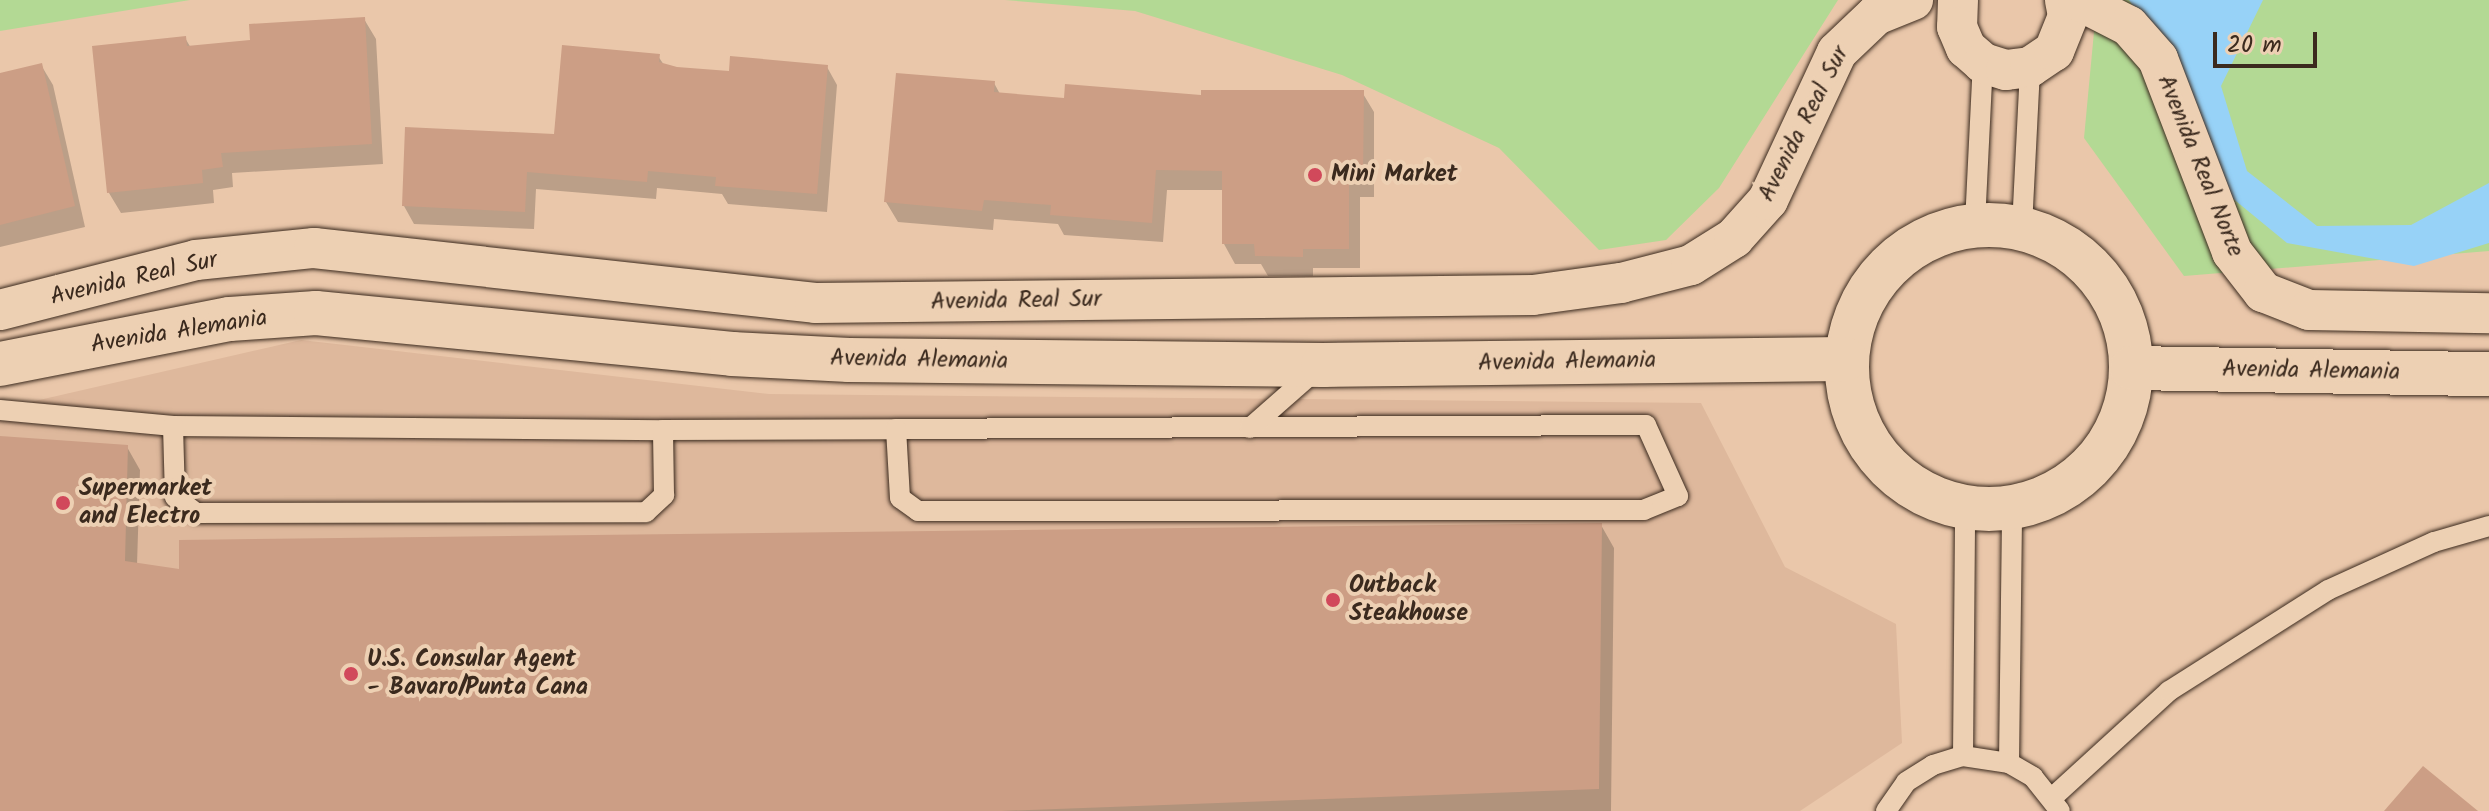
<!DOCTYPE html>
<style>
body{margin:0}
#map{position:relative;width:2489px;height:811px;overflow:hidden;background:#eac7aa;font-family:Kalam,sans-serif}
div>[style]{position:absolute}
.built>*{inset:0;background:#deb89c}
.green>*{inset:0;background:#b3d994}
.water>*{inset:0;background:#97d2f7}
.shadow>*{inset:0;background:#0003}
.building>*{inset:0;background:#cc9e85}
.roads{filter:drop-shadow(0 0 2px #3b2a1e) drop-shadow(0 0 2px #3b2a1e)}
.lane>*{height:20px;margin:-10px;padding:0 10px;transform-origin:10px;border-radius:10px;background:#edd0b3}
.street>*{height:40px;margin:-20px;padding:0 20px;transform-origin:20px;border-radius:20px;background:#edd0b3}
.secondary>*{height:44px;margin:-22px;padding:0 22px;transform-origin:22px;border-radius:22px;background:#edd0b3}
.secondary>.ring{margin:-22px;padding:0;box-sizing:content-box;background:none;border:44px solid #edd0b3;border-radius:50%}
.dots>*{width:22px;height:22px;translate:-50% -50%;box-sizing:border-box;border:4px solid #edd0b3;border-radius:50%}
span{translate:-50% -50%;white-space:nowrap;text-align:center;line-height:1.15;-webkit-text-stroke:8px #edd0b3;paint-order:stroke}
.street-label{font-size:24px;color:#3b2a1e}
.poi-label{font-size:24px;color:#3b2a1e;font-weight:700}
.left{translate:0 -50%;text-align:left}
.scale{position:absolute;left:2213px;top:32px;width:104px;height:36px;box-sizing:border-box;border:4px solid #3b2a1e;border-top:0;padding-left:10px;font-size:24px;line-height:28px;white-space:nowrap;color:#3b2a1e;-webkit-text-stroke:6px #edd0b3;paint-order:stroke}
</style>
<div id="map">
<div class="built">
<div style="clip-path:polygon(301px 340px,769px 394px,1701px 403px,1785px 567px,1896px 624px,1902px 743px,1800px 811px,0 811px,0 409px)"></div>
</div>
<div class="green">
<div style="clip-path:polygon(0 0,190px 0,0 31px)"></div>
<div style="clip-path:polygon(1005px 0,1838px 0,1719px 188px,1666px 240px,1599px 250px,1499px 148px,1342px 75px,1135px 11px)"></div>
<div style="clip-path:polygon(2097px 0,2489px 0,2489px 251px,2184px 276px,2084px 138px)"></div>
</div>
<div class="water">
<div style="clip-path:polygon(2129px 0,2263px 0,2221px 86px,2247px 171px,2317px 226px,2411px 225px,2489px 183px,2489px 243px,2414px 266px,2287px 243px,2231px 197px,2157px 43px)"></div>
</div>
<div class="shadow">
<div style="clip-path:polygon(364px 19px,376px 39px,383px 164px,232px 173px,233px 187px,213px 190px,214px 203px,121px 213px,109px 193px,94px 48px,185px 38px,191px 48px,252px 42px)"></div>
<div style="clip-path:polygon(658px 56px,664px 65px,676px 69px,731px 73px,827px 67px,837px 85px,827px 212px,728px 204px,722px 194px,657px 188px,656px 199px,536px 189px,534px 229px,414px 224px,404px 206px,555px 136px)"></div>
<div style="clip-path:polygon(41px 65px,53px 85px,85px 227px,0 247px,0 75px)"></div>
<div style="clip-path:polygon(994px 83px,1000px 94px,1066px 100px,1362px 92px,1374px 112px,1374px 197px,1360px 197px,1360px 268px,1313px 268px,1313px 276px,1268px 276px,1261px 264px,1235px 264px,1224px 244px,1224px 190px,1167px 190px,1163px 242px,1064px 235px,1058px 224px,994px 219px,993px 230px,898px 222px,886px 202px)"></div>
<div style="clip-path:polygon(0 438px,127px 447px,140px 470px,137px 565px,181px 571px,1601px 525px,1614px 548px,1611px 811px,0 811px)"></div>
</div>
<div class="building">
<div style="clip-path:polygon(365px 17px,372px 144px,221px 153px,223px 167px,202px 170px,203px 183px,107px 193px,92px 46px,186px 36px,187px 46px,250px 40px,249px 24px)"></div>
<div style="clip-path:polygon(562px 45px,660px 54px,659px 62px,677px 67px,729px 71px,730px 56px,828px 65px,817px 194px,715px 186px,716px 177px,648px 171px,647px 182px,527px 172px,525px 212px,402px 206px,405px 127px,554px 134px)"></div>
<div style="clip-path:polygon(42px 63px,75px 206px,0 225px,0 73px)"></div>
<div style="clip-path:polygon(896px 73px,995px 81px,994px 92px,1064px 98px,1065px 84px,1201px 95px,1201px 90px,1364px 90px,1363px 177px,1349px 178px,1349px 249px,1303px 249px,1303px 257px,1255px 256px,1254px 244px,1222px 244px,1222px 171px,1156px 170px,1152px 223px,1050px 215px,1051px 205px,984px 200px,982px 211px,884px 202px)"></div>
<div style="clip-path:polygon(0 436px,128px 445px,125px 561px,179px 569px,179px 540px,1602px 523px,1599px 789px,1001px 811px,0 811px)"></div>
<div style="clip-path:polygon(2423px 766px,2478px 811px,2384px 811px)"></div>
</div>
<div class="roads">
<div class="lane">
<div style="left:1975px;top:224px;width:161px;rotate:-87.2deg"></div>
<div style="left:2022px;top:227px;width:160px;rotate:-87.1deg"></div>
<div style="left:0;top:410px;width:174px;rotate:5.3deg"></div>
<div style="left:173px;top:426px;width:490px;rotate:0.5deg"></div>
<div style="left:663px;top:430px;width:233px;rotate:-0.2deg"></div>
<div style="left:896px;top:429px;width:750px;rotate:-0.31deg"></div>
<div style="left:1646px;top:425px;width:78px;rotate:65.7deg"></div>
<div style="left:1678px;top:496px;width:37px;rotate:158deg"></div>
<div style="left:1644px;top:510px;width:726px;rotate:179.92deg"></div>
<div style="left:918px;top:511px;width:22px;rotate:-144deg"></div>
<div style="left:900px;top:498px;width:69px;rotate:-93.3deg"></div>
<div style="left:173px;top:426px;width:71px;rotate:88.4deg"></div>
<div style="left:175px;top:497px;width:26px;rotate:37deg"></div>
<div style="left:196px;top:513px;width:450px;rotate:-0.1deg"></div>
<div style="left:646px;top:512px;width:25px;rotate:-43deg"></div>
<div style="left:664px;top:495px;width:65px;rotate:-90.9deg"></div>
<div style="left:1250px;top:428px;width:88px;rotate:-41.3deg"></div>
<div style="left:1963px;top:756px;width:248px;rotate:-89.5deg"></div>
<div style="left:2009px;top:763px;width:255px;rotate:-89.3deg"></div>
<div style="left:2053px;top:797px;width:157px;rotate:-42.4deg"></div>
<div style="left:2169px;top:691px;width:188px;rotate:-32.4deg"></div>
<div style="left:2328px;top:590px;width:116px;rotate:-24.4deg"></div>
<div style="left:2434px;top:542px;width:57px;rotate:-16.2deg"></div>
<div style="left:1886px;top:811px;width:35px;rotate:-55deg"></div>
<div style="left:1906px;top:782px;width:32px;rotate:-32deg"></div>
<div style="left:1933px;top:765px;width:31px;rotate:-17deg"></div>
<div style="left:1963px;top:756px;width:47px;rotate:8.7deg"></div>
<div style="left:2009px;top:763px;width:28px;rotate:30deg"></div>
<div style="left:2033px;top:777px;width:43px;rotate:51.5deg"></div>
</div>
<div class="street">
<div style="left:1958px;top:0;width:27px;rotate:92deg"></div>
<div style="left:1957px;top:27px;width:23px;rotate:67deg"></div>
<div style="left:1966px;top:48px;width:23px;rotate:41deg"></div>
<div style="left:1983px;top:63px;width:24px;rotate:17deg"></div>
<div style="left:2006px;top:70px;width:24px;rotate:-7deg"></div>
<div style="left:2030px;top:67px;width:29px;rotate:-34deg"></div>
<div style="left:2054px;top:51px;width:38px;rotate:-68deg"></div>
<div style="left:2068px;top:16px;width:16px;rotate:-101deg"></div>
<div style="left:2078px;top:0;width:57px;rotate:27deg"></div>
<div style="left:2129px;top:26px;width:44px;rotate:48.7deg"></div>
<div style="left:2158px;top:59px;width:207px;rotate:69deg"></div>
<div style="left:2232px;top:252px;width:51px;rotate:52.2deg"></div>
<div style="left:2263px;top:292px;width:49px;rotate:21.4deg"></div>
<div style="left:2309px;top:310px;width:180px;rotate:1deg"></div>
<div style="left:0;top:310px;width:202px;rotate:-14.3deg"></div>
<div style="left:196px;top:260px;width:119px;rotate:-5.8deg"></div>
<div style="left:314px;top:248px;width:504px;rotate:6.26deg"></div>
<div style="left:815px;top:303px;width:718px;rotate:-0.64deg"></div>
<div style="left:1533px;top:295px;width:89px;rotate:-7.8deg"></div>
<div style="left:1621px;top:283px;width:72px;rotate:-14.4deg"></div>
<div style="left:1691px;top:265px;width:51px;rotate:-32.1deg"></div>
<div style="left:1734px;top:238px;width:51px;rotate:-48.2deg"></div>
<div style="left:1768px;top:200px;width:163px;rotate:-65deg"></div>
<div style="left:1837px;top:52px;width:54px;rotate:-43.5deg"></div>
<div style="left:1876px;top:15px;width:40px;rotate:-22deg"></div>
</div>
<div class="secondary">
<div class="ring" style="left:1847px;top:225px;width:240px;height:240px"></div>
<div style="left:0;top:364px;width:234px;rotate:-11.1deg"></div>
<div style="left:230px;top:319px;width:86px;rotate:-4deg"></div>
<div style="left:316px;top:313px;width:418px;rotate:5.6deg"></div>
<div style="left:732px;top:354px;width:117px;rotate:2.9deg"></div>
<div style="left:849px;top:360px;width:474px;rotate:0.6deg"></div>
<div style="left:1323px;top:365px;width:522px;rotate:-0.66deg"></div>
<div style="left:2132px;top:368px;width:357px;rotate:1deg"></div>
</div>
</div>
<div class="dots">
<div style="left:1315px;top:175px;background:#d1495b"></div>
<div style="left:63px;top:503px;background:#d1495b"></div>
<div style="left:1333px;top:600px;background:#d1495b"></div>
<div style="left:351px;top:674px;background:#d1495b"></div>
</div>
<div class="street-label">
<span style="left:1804px;top:124px;rotate:-63deg">Avenida Real Sur</span>
<span style="left:2200px;top:166px;rotate:68deg">Avenida Real Norte</span>
<span style="left:134px;top:279px;rotate:-13deg">Avenida Real Sur</span>
<span style="left:1016px;top:301px;rotate:-1deg">Avenida Real Sur</span>
<span style="left:179px;top:332px;rotate:-9deg">Avenida Alemania</span>
<span style="left:919px;top:360px;rotate:1deg">Avenida Alemania</span>
<span style="left:1567px;top:362px;rotate:-1deg">Avenida Alemania</span>
<span style="left:2311px;top:371px;rotate:1deg">Avenida Alemania</span>
</div>
<div class="poi-label">
<span class="left" style="left:1331px;top:175px">Mini Market</span>
<span class="left" style="left:79px;top:503px">Supermarket<br>and Electro</span>
<span class="left" style="left:1349px;top:600px">Outback<br>Steakhouse</span>
<span class="left" style="left:367px;top:674px">U.S. Consular Agent<br>- Bavaro/Punta Cana</span>
</div>
<div class="scale">20 m</div>
</div>
